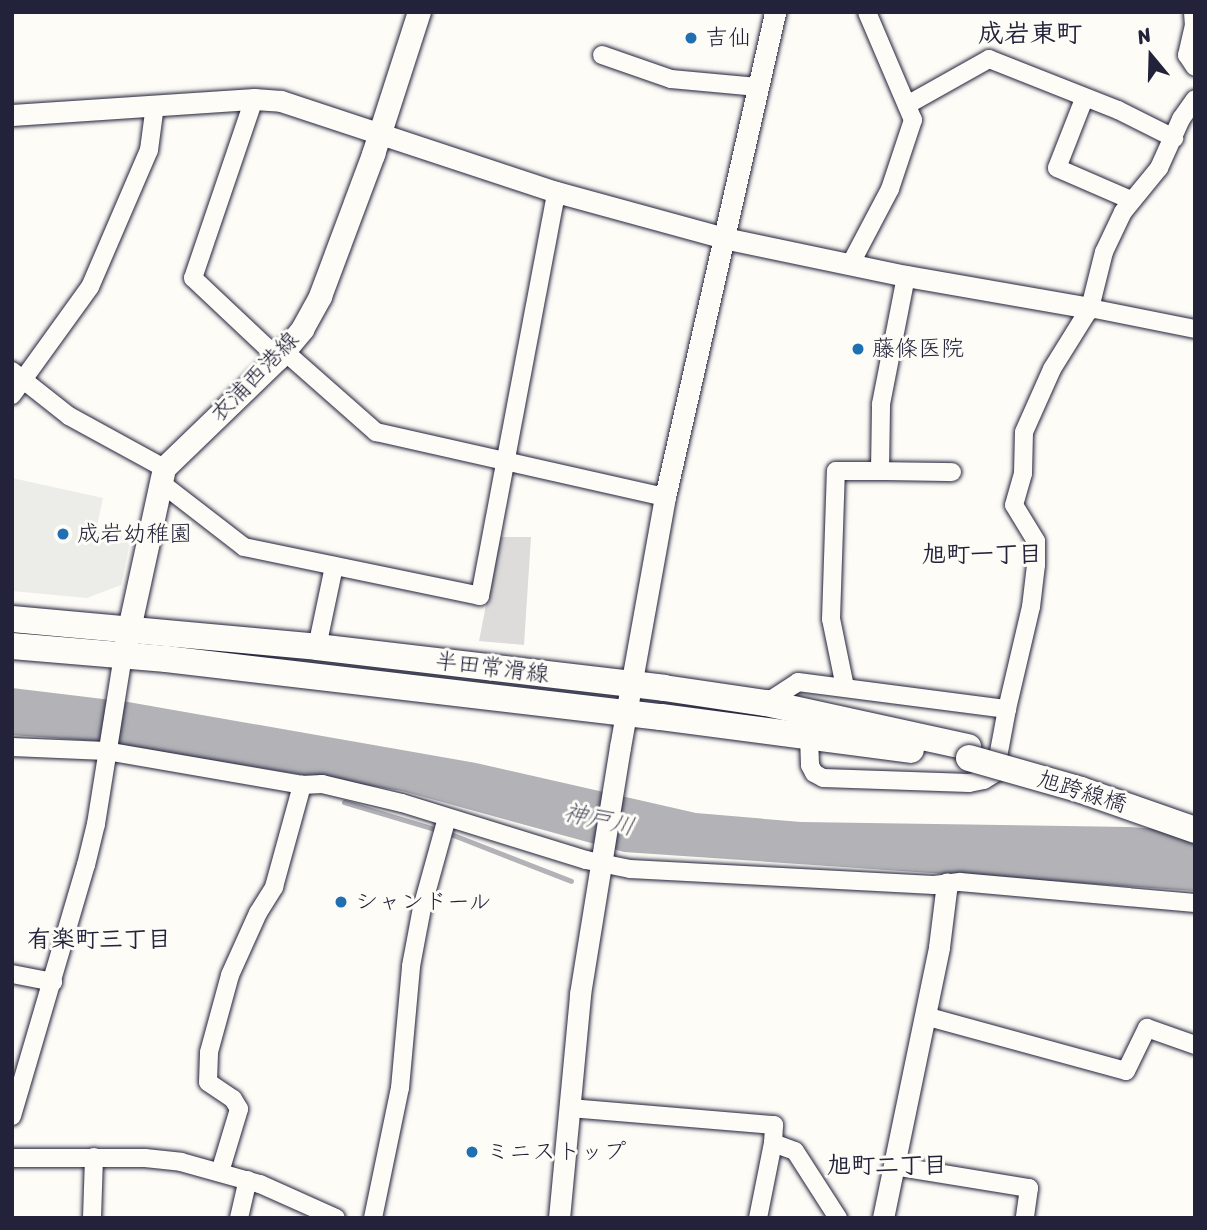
<!DOCTYPE html>
<meta charset="utf-8">
<style>
body{margin:0}
#map{position:relative;width:1207px;height:1230px;overflow:hidden;background:#fdfcf7;font-family:Sriracha,"Klee One",sans-serif}
div>[style]{position:absolute}
.built>*{inset:0;background:#ecece9}
.green>*{inset:0;background:#dddcdb}
.water>*{inset:0;background:#b2b2b7}
.stream>*{height:5px;margin:-2.5px;padding:0 2.5px;transform-origin:2.5px;border-radius:2.5px;background:#b2b2b7}
.roads{filter:drop-shadow(0 0 2px #22223b) drop-shadow(0 0 2px #22223b)}
.minor>*{height:18px;margin:-9px;padding:0 9px;transform-origin:9px;border-radius:9px;background:#fdfcf7}
.tertiary>*{height:21px;margin:-10.5px;padding:0 10.5px;transform-origin:10.5px;border-radius:10.5px;background:#fdfcf7}
.secondary>*{height:23px;margin:-11.5px;padding:0 11.5px;transform-origin:11.5px;border-radius:11.5px;background:#fdfcf7}
.primary>*{height:26px;margin:-13px;padding:0 13px;transform-origin:13px;border-radius:13px;background:#fdfcf7}
.bridges{filter:drop-shadow(0 0 2px #22223b) drop-shadow(0 0 2px #22223b)}
.primary-bridge>*{height:26px;margin:-13px;padding:0 13px;transform-origin:13px;border-radius:13px;background:#fdfcf7}
.dots>*{width:19px;height:19px;translate:-50% -50%;box-sizing:border-box;border:4px solid #fdfcf7;border-radius:50%}
span{translate:-50% -50%;white-space:nowrap;text-align:center;line-height:1.15;-webkit-text-stroke:6px #fdfcf7;paint-order:stroke}
.poi-label{font-size:23px;color:#22223b}
.left{translate:0 -50%;text-align:left}
.street-label{font-size:23px;color:#22223b}
.neighbourhood-label{font-size:24px;color:#22223b;font-weight:700}
.water-label{font-size:24px;color:#545466;font-style:italic}
.quarter-label{font-size:26px;color:#22223b;font-weight:700}
.frame{position:absolute;inset:0;border:14px solid #22223b;pointer-events:none}
.north{position:absolute;left:1116px;top:21px;width:70px;height:70px;-webkit-text-stroke:5px #fdfcf7;paint-order:stroke;rotate:341deg;font-size:19px;font-weight:700;line-height:28px;text-align:center;color:#22223b}
.north::after{content:'';display:block;margin:auto;width:24px;height:32px;background:#22223b;clip-path:polygon(50% 0,100% 100%,50% 72%,0 100%)}
</style>
<div id="map">
<div class="built">
<div style="clip-path:polygon(12px 478px,103px 498px,96px 530px,131px 538px,121px 585px,87px 598px,12px 591px)"></div>
</div>
<div class="green">
<div style="clip-path:polygon(499px 537px,531px 537px,524px 645px,479px 641px)"></div>
</div>
<div class="water">
<div style="clip-path:polygon(12px 688px,128px 702px,476px 763px,696px 813px,801px 822px,1130px 827px,1195px 832px,1195px 891px,624px 852px,402px 791px,94px 741px,12px 735px)"></div>
</div>
<div class="stream">
<div style="left:344px;top:802px;width:109px;rotate:16.6deg"></div>
<div style="left:448px;top:833px;width:132px;rotate:21.3deg"></div>
</div>
<div class="roads">
<div class="minor">
<div style="left:1193px;top:12px;width:13px;rotate:86deg"></div>
<div style="left:1194px;top:25px;width:31px;rotate:103deg"></div>
<div style="left:1187px;top:55px;width:14px;rotate:56deg"></div>
<div style="left:602px;top:55px;width:73px;rotate:19.2deg"></div>
<div style="left:671px;top:79px;width:87px;rotate:5.3deg"></div>
<div style="left:254px;top:99px;width:189px;rotate:108.8deg"></div>
<div style="left:193px;top:278px;width:117px;rotate:43.3deg"></div>
<div style="left:1084px;top:99px;width:74px;rotate:111.4deg"></div>
<div style="left:1057px;top:168px;width:81px;rotate:23.4deg"></div>
<div style="left:907px;top:105px;width:94px;rotate:-29.3deg"></div>
<div style="left:989px;top:59px;width:139px;rotate:21.6deg"></div>
<div style="left:1118px;top:110px;width:63px;rotate:26.6deg"></div>
<div style="left:850px;top:265px;width:86px;rotate:-62.2deg"></div>
<div style="left:890px;top:189px;width:73px;rotate:-71.6deg"></div>
<div style="left:913px;top:120px;width:117px;rotate:-113.1deg"></div>
<div style="left:1090px;top:308px;width:107px;rotate:11.3deg"></div>
<div style="left:284px;top:351px;width:123px;rotate:41.4deg"></div>
<div style="left:376px;top:432px;width:296px;rotate:12.7deg"></div>
<div style="left:12px;top:371px;width:73px;rotate:38.3deg"></div>
<div style="left:69px;top:416px;width:108px;rotate:28.7deg"></div>
<div style="left:12px;top:395px;width:133px;rotate:-54.2deg"></div>
<div style="left:90px;top:287px;width:149px;rotate:-66.7deg"></div>
<div style="left:149px;top:150px;width:45px;rotate:-82.4deg"></div>
<div style="left:880px;top:471px;width:72px;rotate:0.8deg"></div>
<div style="left:160px;top:482px;width:106px;rotate:37.7deg"></div>
<div style="left:244px;top:547px;width:241px;rotate:11.7deg"></div>
<div style="left:480px;top:596px;width:411px;rotate:-79.3deg"></div>
<div style="left:317px;top:647px;width:83px;rotate:-78.1deg"></div>
<div style="left:845px;top:687px;width:69px;rotate:-101.6deg"></div>
<div style="left:831px;top:619px;width:148px;rotate:-88.1deg"></div>
<div style="left:836px;top:471px;width:44px"></div>
<div style="left:880px;top:471px;width:67px;rotate:-89.1deg"></div>
<div style="left:881px;top:404px;width:130px;rotate:-78.9deg"></div>
<div style="left:766px;top:703px;width:38px;rotate:-33deg"></div>
<div style="left:798px;top:682px;width:211px;rotate:7.4deg"></div>
<div style="left:1007px;top:709px;width:65px;rotate:100.6deg"></div>
<div style="left:995px;top:773px;width:13px;rotate:148deg"></div>
<div style="left:984px;top:780px;width:15px;rotate:169deg"></div>
<div style="left:969px;top:783px;width:146px;rotate:-178deg"></div>
<div style="left:823px;top:778px;width:10px;rotate:-151deg"></div>
<div style="left:814px;top:773px;width:9px;rotate:-117deg"></div>
<div style="left:810px;top:765px;width:28px;rotate:-92deg"></div>
<div style="left:1007px;top:709px;width:105px;rotate:-76.8deg"></div>
<div style="left:1031px;top:607px;width:42px;rotate:-83.2deg"></div>
<div style="left:1036px;top:565px;width:24px;rotate:-90deg"></div>
<div style="left:1036px;top:541px;width:42px;rotate:-121.4deg"></div>
<div style="left:1014px;top:505px;width:33px;rotate:-74deg"></div>
<div style="left:1023px;top:473px;width:41px;rotate:-88.6deg"></div>
<div style="left:1024px;top:432px;width:69px;rotate:-66deg"></div>
<div style="left:1052px;top:369px;width:72px;rotate:-58.1deg"></div>
<div style="left:1090px;top:308px;width:58px;rotate:-76deg"></div>
<div style="left:1104px;top:252px;width:44px;rotate:-64.6deg"></div>
<div style="left:1123px;top:212px;width:57px;rotate:-50.7deg"></div>
<div style="left:1159px;top:168px;width:54px;rotate:-65.8deg"></div>
<div style="left:1181px;top:119px;width:24px;rotate:-55deg"></div>
<div style="left:12px;top:747px;width:94px;rotate:2.4deg"></div>
<div style="left:106px;top:751px;width:199px;rotate:9.8deg"></div>
<div style="left:302px;top:785px;width:20px;rotate:-3deg"></div>
<div style="left:322px;top:784px;width:82px;rotate:13.4deg"></div>
<div style="left:402px;top:803px;width:193px;rotate:17.2deg"></div>
<div style="left:586px;top:860px;width:45px;rotate:11.6deg"></div>
<div style="left:630px;top:869px;width:304px;rotate:3deg"></div>
<div style="left:934px;top:885px;width:26px;rotate:-7deg"></div>
<div style="left:960px;top:882px;width:236px;rotate:5.1deg"></div>
<div style="left:12px;top:974px;width:42px;rotate:11deg"></div>
<div style="left:925px;top:1016px;width:208px;rotate:15.3deg"></div>
<div style="left:1126px;top:1071px;width:48px;rotate:-64deg"></div>
<div style="left:1147px;top:1028px;width:51px;rotate:19.5deg"></div>
<div style="left:570px;top:1108px;width:205px;rotate:4.8deg"></div>
<div style="left:774px;top:1125px;width:18px;rotate:93deg"></div>
<div style="left:773px;top:1143px;width:23px;rotate:20deg"></div>
<div style="left:795px;top:1151px;width:80px;rotate:57.3deg"></div>
<div style="left:12px;top:1116px;width:262px;rotate:-73.6deg"></div>
<div style="left:86px;top:865px;width:42px;rotate:-76.3deg"></div>
<div style="left:96px;top:824px;width:170px;rotate:-80.9deg"></div>
<div style="left:12px;top:1158px;width:133px"></div>
<div style="left:145px;top:1158px;width:36px;rotate:6deg"></div>
<div style="left:181px;top:1162px;width:82px;rotate:15.6deg"></div>
<div style="left:260px;top:1184px;width:83px;rotate:24.1deg"></div>
<div style="left:894px;top:1166px;width:137px;rotate:9.3deg"></div>
<div style="left:1029px;top:1188px;width:30px;rotate:98deg"></div>
<div style="left:220px;top:1172px;width:66px;rotate:-73.2deg"></div>
<div style="left:239px;top:1109px;width:12px;rotate:-121deg"></div>
<div style="left:233px;top:1099px;width:30px;rotate:-146deg"></div>
<div style="left:208px;top:1082px;width:30px;rotate:-88deg"></div>
<div style="left:209px;top:1052px;width:80px;rotate:-74.7deg"></div>
<div style="left:230px;top:975px;width:68px;rotate:-65.7deg"></div>
<div style="left:258px;top:913px;width:31px;rotate:-58deg"></div>
<div style="left:274px;top:887px;width:106px;rotate:-74.6deg"></div>
<div style="left:92px;top:1218px;width:61px;rotate:-88.1deg"></div>
<div style="left:239px;top:1218px;width:39px;rotate:-77deg"></div>
<div style="left:373px;top:1218px;width:133px;rotate:-78.3deg"></div>
<div style="left:400px;top:1088px;width:122px;rotate:-84.8deg"></div>
<div style="left:411px;top:966px;width:59px;rotate:-79.3deg"></div>
<div style="left:422px;top:908px;width:93px;rotate:-74.5deg"></div>
<div style="left:758px;top:1218px;width:76px;rotate:-78.7deg"></div>
</div>
<div class="tertiary">
<div style="left:12px;top:115px;width:243px;rotate:-3.8deg"></div>
<div style="left:254px;top:99px;width:27px;rotate:4deg"></div>
<div style="left:281px;top:101px;width:290px;rotate:18.3deg"></div>
<div style="left:556px;top:192px;width:174px;rotate:15.3deg"></div>
<div style="left:724px;top:238px;width:186px;rotate:11.8deg"></div>
<div style="left:906px;top:276px;width:187px;rotate:9.9deg"></div>
<div style="left:559px;top:1218px;width:225px;rotate:-84.6deg"></div>
<div style="left:580px;top:994px;width:250px;rotate:-80.8deg"></div>
<div style="left:620px;top:747px;width:254px;rotate:-79.8deg"></div>
<div style="left:665px;top:497px;width:497px;rotate:-77.2deg"></div>
<div style="left:883px;top:1218px;width:277px;rotate:-78.3deg"></div>
<div style="left:939px;top:947px;width:64px;rotate:-82.9deg"></div>
</div>
<div class="secondary">
<div style="left:125px;top:647px;width:183px;rotate:-77.7deg"></div>
<div style="left:164px;top:468px;width:158px;rotate:-44deg"></div>
<div style="left:278px;top:358px;width:38px;rotate:-50deg"></div>
<div style="left:302px;top:329px;width:38px;rotate:-61deg"></div>
<div style="left:320px;top:296px;width:152px;rotate:-69.5deg"></div>
<div style="left:373px;top:154px;width:149px;rotate:-72.1deg"></div>
</div>
<div class="primary">
<div style="left:12px;top:619px;width:306px;rotate:5.2deg"></div>
<div style="left:317px;top:647px;width:349px;rotate:6.7deg"></div>
<div style="left:664px;top:688px;width:103px;rotate:8.4deg"></div>
<div style="left:766px;top:703px;width:207px;rotate:12.3deg"></div>
<div style="left:12px;top:646px;width:155px;rotate:4.8deg"></div>
<div style="left:166px;top:659px;width:498px;rotate:6.7deg"></div>
<div style="left:661px;top:717px;width:252px;rotate:7.5deg"></div>
</div>
</div>
<div class="bridges">
<div class="primary-bridge">
<div style="left:969px;top:758px;width:116px;rotate:15.9deg"></div>
<div style="left:1081px;top:790px;width:121px;rotate:19.3deg"></div>
</div>
</div>
<div class="dots">
<div style="left:691px;top:38px;background:#1f6fb2"></div>
<div style="left:858px;top:349px;background:#1f6fb2"></div>
<div style="left:63px;top:534px;background:#1f6fb2"></div>
<div style="left:341px;top:902px;background:#1f6fb2"></div>
<div style="left:472px;top:1152px;background:#1f6fb2"></div>
</div>
<div class="poi-label">
<span class="left" style="left:705px;top:38px">吉仙</span>
<span class="left" style="left:872px;top:349px">藤條医院</span>
<span class="left" style="left:77px;top:534px">成岩幼稚園</span>
<span class="left" style="left:355px;top:902px">シャンドール</span>
<span class="left" style="left:486px;top:1152px">ミニストップ</span>
</div>
<div class="street-label">
<span style="left:255px;top:377px;rotate:-46deg">衣浦西港線</span>
<span style="left:492px;top:668px;rotate:7deg">半田常滑線</span>
<span style="left:1082px;top:792px;rotate:17deg">旭跨線橋</span>
</div>
<div class="neighbourhood-label">
<span style="left:982px;top:555px">旭町一丁目</span>
<span style="left:99px;top:940px">有楽町三丁目</span>
<span style="left:887px;top:1166px">旭町二丁目</span>
</div>
<div class="water-label">
<span style="left:599px;top:820px;rotate:13deg">神戸川</span>
</div>
<div class="quarter-label">
<span style="left:1030px;top:34px">成岩東町</span>
</div>
<div class="frame"></div>
<div class="north">N</div>
</div>
